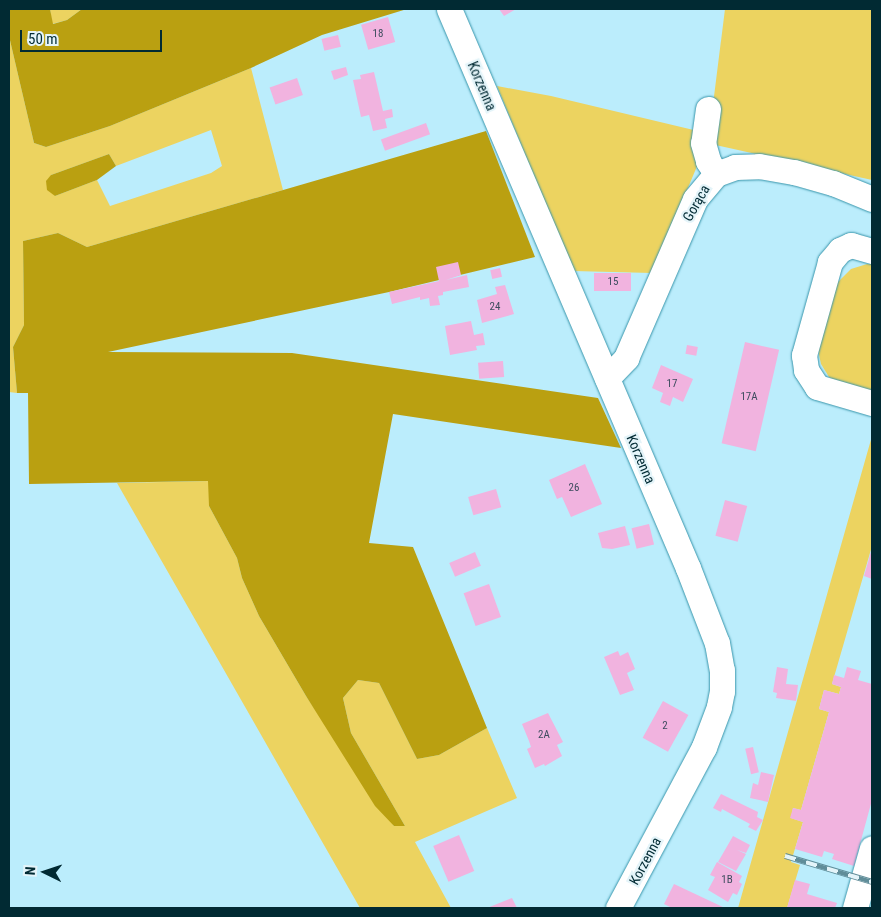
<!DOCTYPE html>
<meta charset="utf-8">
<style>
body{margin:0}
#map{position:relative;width:881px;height:917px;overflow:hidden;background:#bbedfc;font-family:"Roboto Condensed",sans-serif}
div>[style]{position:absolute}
.green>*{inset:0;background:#ecd360}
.forest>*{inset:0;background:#baa011}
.building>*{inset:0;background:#f1b3df;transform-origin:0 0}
.roads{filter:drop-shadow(0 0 1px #3895ab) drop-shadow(0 0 1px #3895ab)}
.minor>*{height:25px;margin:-12.5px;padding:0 12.5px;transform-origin:12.5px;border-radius:12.5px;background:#fff}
.rail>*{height:5.5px;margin-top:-2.75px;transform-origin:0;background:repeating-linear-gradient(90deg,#e4f4f9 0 11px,#608d99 0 22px);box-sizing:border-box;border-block:1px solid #608d99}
span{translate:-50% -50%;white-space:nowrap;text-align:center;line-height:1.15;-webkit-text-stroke:4.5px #e4f4f9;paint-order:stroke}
.number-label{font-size:11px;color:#3d4c5e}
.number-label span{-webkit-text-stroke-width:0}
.street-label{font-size:14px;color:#012a33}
.frame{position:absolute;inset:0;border:10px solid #012a33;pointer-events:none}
.north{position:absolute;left:20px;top:847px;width:50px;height:50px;-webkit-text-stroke:4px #e4f4f9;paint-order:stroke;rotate:274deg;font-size:14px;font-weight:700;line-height:20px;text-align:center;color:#012a33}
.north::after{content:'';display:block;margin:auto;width:18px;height:22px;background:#012a33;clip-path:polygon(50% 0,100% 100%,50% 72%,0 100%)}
.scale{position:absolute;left:20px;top:30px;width:142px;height:22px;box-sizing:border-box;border:2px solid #012a33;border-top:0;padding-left:6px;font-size:15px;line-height:18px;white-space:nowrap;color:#012a33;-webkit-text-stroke:4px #e4f4f9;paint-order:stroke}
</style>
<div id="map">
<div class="green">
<div style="clip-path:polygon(50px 9px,82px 9px,67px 20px,52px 24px)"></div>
<div style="clip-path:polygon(725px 9px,872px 9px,872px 180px,711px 144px,709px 136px)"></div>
<div style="clip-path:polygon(evenodd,9px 36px,34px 143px,46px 147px,110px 126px,251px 68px,283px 190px,87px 247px,58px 233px,23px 241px,24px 325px,13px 347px,17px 393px,9px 392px,9px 36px,211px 130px,222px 166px,211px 173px,110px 206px,97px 180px,55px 196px,51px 175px,109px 154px,116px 166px,211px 130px)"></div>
<div style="clip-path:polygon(497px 86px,551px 96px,702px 132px,698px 164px,652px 273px,573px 271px)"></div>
<div style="clip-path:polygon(867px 264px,872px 264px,872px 396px,836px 382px,829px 377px,821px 364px,818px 350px,833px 292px,838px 282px,851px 269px)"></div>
<div style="clip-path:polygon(872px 436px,872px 546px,832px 684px,841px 687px,839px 694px,824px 690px,819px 709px,829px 712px,801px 810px,793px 808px,791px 818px,803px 822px,791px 862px,800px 865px,787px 908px,738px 908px)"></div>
<div style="clip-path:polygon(209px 481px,209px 506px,237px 558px,242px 578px,259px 616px,306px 696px,394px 826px,405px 826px,351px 733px,343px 698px,358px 680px,379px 683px,417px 759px,439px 755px,487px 728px,517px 798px,415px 842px,451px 908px,360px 908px,117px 483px)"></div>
</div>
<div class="forest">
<div style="clip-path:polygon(9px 9px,50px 9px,53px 24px,67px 20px,82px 9px,407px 9px,322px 35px,251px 68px,110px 126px,46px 147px,34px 143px,9px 36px)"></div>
<div style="clip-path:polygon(486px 131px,535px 257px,389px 292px,108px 352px,292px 353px,598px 398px,621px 448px,393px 414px,369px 543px,413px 547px,487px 728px,439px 755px,417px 759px,379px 683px,358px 680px,343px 698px,351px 733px,405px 826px,394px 826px,375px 806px,306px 696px,259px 616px,242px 578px,237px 558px,209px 506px,208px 481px,29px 484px,28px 393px,17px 393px,13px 347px,24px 325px,23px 241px,58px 233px,87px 247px)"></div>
<div style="clip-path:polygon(109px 154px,116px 166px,97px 180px,55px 196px,47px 190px,46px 181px,51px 175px)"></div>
</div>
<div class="building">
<div style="clip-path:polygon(499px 9px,516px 9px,504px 16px)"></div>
<div style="left:388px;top:17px;width:26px;height:28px;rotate:74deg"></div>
<div style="left:338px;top:35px;width:12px;height:17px;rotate:76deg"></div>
<div style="clip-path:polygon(346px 67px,348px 75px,334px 80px,331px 71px)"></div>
<div style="clip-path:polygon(374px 72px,383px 111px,392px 109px,393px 117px,385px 119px,387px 128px,373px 131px,369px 115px,361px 117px,353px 80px,361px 79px,360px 75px)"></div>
<div style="left:297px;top:78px;width:18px;height:29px;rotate:71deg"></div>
<div style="left:426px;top:123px;width:12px;height:48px;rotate:70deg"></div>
<div style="clip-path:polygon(458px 262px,461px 275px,446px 280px,467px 275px,469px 287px,443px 292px,443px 295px,438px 296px,440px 305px,430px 306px,429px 298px,420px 300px,420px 297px,392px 304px,389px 292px,439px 281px,436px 267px)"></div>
<div style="left:500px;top:268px;width:9px;height:10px;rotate:77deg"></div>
<div style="left:594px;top:273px;width:37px;height:18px"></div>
<div style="clip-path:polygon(505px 285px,514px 314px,482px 323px,477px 300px,497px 294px,495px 287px)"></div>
<div style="clip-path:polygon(471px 321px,474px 335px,483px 333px,485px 345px,476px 346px,477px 350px,450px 355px,445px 326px)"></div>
<div style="left:745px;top:342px;width:35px;height:104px;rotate:13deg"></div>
<div style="left:687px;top:345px;width:11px;height:9px;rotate:10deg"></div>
<div style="left:503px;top:361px;width:16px;height:25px;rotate:86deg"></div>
<div style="clip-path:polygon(661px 365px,693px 379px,683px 402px,673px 397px,670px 406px,660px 402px,663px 393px,652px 388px)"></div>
<div style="clip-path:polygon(585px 464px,602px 504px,571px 517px,562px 497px,557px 499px,549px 480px)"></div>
<div style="left:496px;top:489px;width:19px;height:29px;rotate:74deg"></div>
<div style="left:725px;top:500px;width:23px;height:37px;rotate:15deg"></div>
<div style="left:649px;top:524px;width:21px;height:18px;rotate:76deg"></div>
<div style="clip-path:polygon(625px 526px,630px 545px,612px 549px,602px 548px,598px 533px)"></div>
<div style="clip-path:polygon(872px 548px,872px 579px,864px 576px)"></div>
<div style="left:475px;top:552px;width:15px;height:28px;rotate:67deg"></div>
<div style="left:489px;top:584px;width:35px;height:27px;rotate:70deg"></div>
<div style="clip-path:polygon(618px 651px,620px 656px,628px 652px,635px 669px,627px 673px,634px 690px,620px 695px,604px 657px)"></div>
<div style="clip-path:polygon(777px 667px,788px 669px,786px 684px,798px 685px,796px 701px,776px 698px,777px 693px,773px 692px)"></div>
<div style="clip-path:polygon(847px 667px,861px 671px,858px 680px,872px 684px,872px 800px,854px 866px,832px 859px,834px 854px,824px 851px,822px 857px,795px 849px,803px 822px,790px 818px,793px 808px,801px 810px,829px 712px,819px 709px,824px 690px,839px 694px,841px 687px,832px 684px,834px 675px,844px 678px)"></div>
<div style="left:663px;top:701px;width:29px;height:42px;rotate:29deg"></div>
<div style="clip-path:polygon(548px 713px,563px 742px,557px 745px,562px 756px,545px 766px,544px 764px,535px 768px,527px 749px,531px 747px,529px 741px,522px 724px)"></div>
<div style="left:753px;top:747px;width:26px;height:8px;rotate:77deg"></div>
<div style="clip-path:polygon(761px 772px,774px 775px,768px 802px,750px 798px,753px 783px,758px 785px)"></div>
<div style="clip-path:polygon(721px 794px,758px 812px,757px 817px,763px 820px,756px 831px,748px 827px,750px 824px,722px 809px,721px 812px,713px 808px)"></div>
<div style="left:459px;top:835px;width:39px;height:28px;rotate:67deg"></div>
<div style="clip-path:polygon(733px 836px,750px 845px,746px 853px,737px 850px,746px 854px,736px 871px,718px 862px)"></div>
<div style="clip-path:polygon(717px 862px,742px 876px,739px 882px,742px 884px,737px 895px,733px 893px,728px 902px,708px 890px,715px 877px,710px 875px)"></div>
<div style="clip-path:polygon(795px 880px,810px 884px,807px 894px,837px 903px,835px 908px,787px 908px)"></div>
<div style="clip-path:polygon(674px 884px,725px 908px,672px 908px,664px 904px)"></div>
<div style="clip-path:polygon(512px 898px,517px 908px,487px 908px)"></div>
</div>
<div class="roads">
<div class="minor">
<div style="left:449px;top:9px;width:608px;rotate:66.85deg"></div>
<div style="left:688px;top:568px;width:80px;rotate:68.9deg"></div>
<div style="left:717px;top:643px;width:27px;rotate:80deg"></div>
<div style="left:722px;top:670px;width:21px;rotate:90deg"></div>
<div style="left:722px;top:691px;width:16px;rotate:101deg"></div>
<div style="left:719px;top:707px;width:43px;rotate:110.6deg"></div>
<div style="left:704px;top:747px;width:183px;rotate:118.1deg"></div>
<div style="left:708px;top:109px;width:34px;rotate:98deg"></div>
<div style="left:703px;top:143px;width:19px;rotate:74deg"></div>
<div style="left:708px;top:161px;width:15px;rotate:58deg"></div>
<div style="left:872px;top:251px;width:22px;rotate:-164deg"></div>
<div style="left:851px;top:245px;width:12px;rotate:156deg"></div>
<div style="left:840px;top:250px;width:16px;rotate:130deg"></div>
<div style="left:830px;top:262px;width:97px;rotate:105.6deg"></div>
<div style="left:804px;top:355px;width:15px;rotate:82deg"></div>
<div style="left:806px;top:370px;width:20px;rotate:57deg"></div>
<div style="left:817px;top:387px;width:57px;rotate:16.2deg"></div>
<div style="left:607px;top:378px;width:28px;rotate:-46deg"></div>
<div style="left:626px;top:358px;width:173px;rotate:-66.5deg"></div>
<div style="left:695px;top:199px;width:33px;rotate:-50deg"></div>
<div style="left:716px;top:174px;width:20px;rotate:-20deg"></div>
<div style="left:735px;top:167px;width:24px;rotate:-2deg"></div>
<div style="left:759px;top:166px;width:36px;rotate:10deg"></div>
<div style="left:794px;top:172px;width:41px;rotate:15.8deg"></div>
<div style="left:833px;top:183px;width:42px;rotate:22.3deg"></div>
<div style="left:855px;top:908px;width:62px;rotate:-74.2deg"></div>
</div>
</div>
<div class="rail">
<div style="left:785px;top:856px;width:91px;rotate:16.6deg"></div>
</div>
<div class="number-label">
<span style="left:378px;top:34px">18</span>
<span style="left:613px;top:282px">15</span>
<span style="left:495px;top:307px">24</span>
<span style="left:672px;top:384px">17</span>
<span style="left:749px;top:397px">17A</span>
<span style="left:574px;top:488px">26</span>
<span style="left:665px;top:726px">2</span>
<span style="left:544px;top:735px">2A</span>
<span style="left:727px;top:880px">1B</span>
</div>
<div class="street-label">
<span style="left:482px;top:86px;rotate:67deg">Korzenna</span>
<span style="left:696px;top:203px;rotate:-60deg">Gorąca</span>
<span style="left:641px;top:459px;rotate:67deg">Korzenna</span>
<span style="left:645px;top:861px;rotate:-62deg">Korzenna</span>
</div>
<div class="frame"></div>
<div class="north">N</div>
<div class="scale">50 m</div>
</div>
